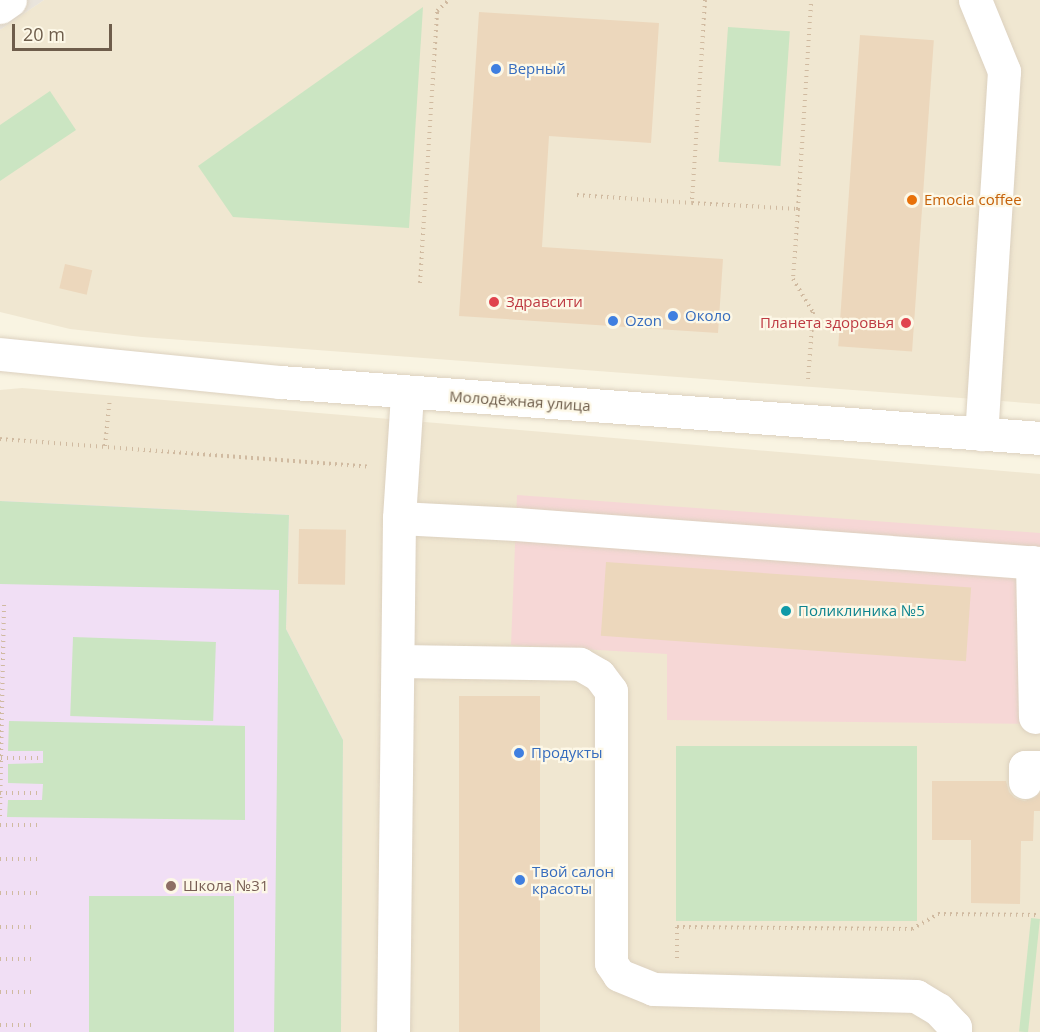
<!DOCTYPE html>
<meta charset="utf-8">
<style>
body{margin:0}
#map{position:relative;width:1040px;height:1032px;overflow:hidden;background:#f9f4e2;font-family:"Open Sans",sans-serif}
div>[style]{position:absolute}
.residential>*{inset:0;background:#f0e7d1}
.industrial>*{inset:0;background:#e9e4dc}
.education>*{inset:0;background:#f1dff5}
.medical>*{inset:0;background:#f6d7d6}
.green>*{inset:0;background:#cbe5c2;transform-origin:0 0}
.building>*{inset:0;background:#ecd7bc;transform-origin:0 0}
.path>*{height:4px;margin-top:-2px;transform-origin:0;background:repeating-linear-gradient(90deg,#d0baa0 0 1.5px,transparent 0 6px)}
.roads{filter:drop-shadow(0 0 2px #dcd1bf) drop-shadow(0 0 2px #dcd1bf)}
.minor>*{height:33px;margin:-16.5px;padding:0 16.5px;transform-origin:16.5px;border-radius:16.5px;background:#fff}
.dots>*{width:16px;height:16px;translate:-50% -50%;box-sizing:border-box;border:3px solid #fdf8e7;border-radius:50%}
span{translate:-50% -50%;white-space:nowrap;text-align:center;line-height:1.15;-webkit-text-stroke:4.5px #fdf8e7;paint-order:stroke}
.shop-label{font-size:15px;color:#366cbe}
.left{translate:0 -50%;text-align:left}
.food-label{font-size:15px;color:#c56008}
.health-label{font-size:15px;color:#be3a42}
.right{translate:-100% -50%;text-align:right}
.street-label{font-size:15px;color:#6e5d4b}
.culture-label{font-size:15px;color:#0d838f}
.education-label{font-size:15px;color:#785e54}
.scale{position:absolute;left:12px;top:24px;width:100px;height:27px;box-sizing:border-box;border:3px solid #6e5d4b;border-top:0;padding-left:8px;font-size:18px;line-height:21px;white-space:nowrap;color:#6e5d4b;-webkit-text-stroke:4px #fdf8e7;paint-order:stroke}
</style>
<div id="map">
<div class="residential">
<div style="clip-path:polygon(44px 0,1040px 0,1040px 404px,142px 337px,70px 329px,0 312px,0 30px)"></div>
<div style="clip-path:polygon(22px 388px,1040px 474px,1040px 1032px,0 1032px,0 390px)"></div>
</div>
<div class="industrial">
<div style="clip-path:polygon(0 0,44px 0,0 30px)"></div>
</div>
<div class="education">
<div style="clip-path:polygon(0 501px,289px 515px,286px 629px,343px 740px,341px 1032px,0 1032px)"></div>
</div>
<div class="medical">
<div style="clip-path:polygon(517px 495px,1040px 533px,1040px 724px,667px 720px,667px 654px,511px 645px)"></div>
</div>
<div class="green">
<div style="clip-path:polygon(423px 7px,409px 228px,233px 217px,198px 166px)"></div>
<div style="left:728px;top:27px;width:62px;height:135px;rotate:4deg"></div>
<div style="clip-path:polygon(50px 91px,76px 130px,0 181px,0 125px)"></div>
<div style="clip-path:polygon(0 501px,289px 515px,286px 629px,343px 740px,341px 1032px,274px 1032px,279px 590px,0 584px)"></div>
<div style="left:73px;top:637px;width:143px;height:79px;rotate:2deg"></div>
<div style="clip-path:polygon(9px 721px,245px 726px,245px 820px,7px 817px,8px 800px,42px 800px,43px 784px,8px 783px,8px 764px,43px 763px,43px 751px,8px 751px)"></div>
<div style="left:676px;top:746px;width:241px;height:175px"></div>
<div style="left:89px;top:896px;width:145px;height:136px"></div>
<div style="left:1031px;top:918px;width:9px;height:114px;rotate:6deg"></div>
</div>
<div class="building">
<div style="clip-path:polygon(479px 12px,659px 23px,651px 143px,549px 136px,542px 247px,723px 259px,718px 333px,459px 316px)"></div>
<div style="left:860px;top:35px;width:74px;height:312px;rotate:4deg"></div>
<div style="left:65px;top:264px;width:28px;height:25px;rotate:13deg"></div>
<div style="left:299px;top:529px;width:47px;height:55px;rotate:1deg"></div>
<div style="left:606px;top:562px;width:366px;height:74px;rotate:4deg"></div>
<div style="left:459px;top:696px;width:81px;height:336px"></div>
<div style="clip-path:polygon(932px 781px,1006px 781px,1009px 792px,1015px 798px,1024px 801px,1034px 798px,1040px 793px,1040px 811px,1034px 811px,1033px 841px,1021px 841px,1020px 904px,971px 903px,971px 840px,932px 840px)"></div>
</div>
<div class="path">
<div style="left:705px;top:0;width:203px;rotate:93.7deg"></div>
<div style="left:692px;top:203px;width:106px;rotate:3.2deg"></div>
<div style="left:798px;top:209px;width:70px;rotate:94.1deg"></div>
<div style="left:793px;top:279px;width:39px;rotate:59deg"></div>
<div style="left:813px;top:312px;width:67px;rotate:94.3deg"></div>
<div style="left:577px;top:195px;width:115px;rotate:4deg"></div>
<div style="left:798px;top:209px;width:209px;rotate:-86.4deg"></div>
<div style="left:420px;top:283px;width:273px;rotate:-86.4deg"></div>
<div style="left:437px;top:11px;width:16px;rotate:-43deg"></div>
<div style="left:0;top:439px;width:371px;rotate:4.3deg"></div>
<div style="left:105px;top:446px;width:48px;rotate:-84.1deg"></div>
<div style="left:1px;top:758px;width:37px"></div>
<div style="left:0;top:793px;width:38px"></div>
<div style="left:0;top:816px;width:211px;rotate:-88.9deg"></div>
<div style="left:0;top:825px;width:38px"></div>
<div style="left:0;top:859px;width:37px"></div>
<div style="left:0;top:893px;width:37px"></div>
<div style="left:0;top:927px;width:36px"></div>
<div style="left:677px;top:958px;width:31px;rotate:-90deg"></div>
<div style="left:677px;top:927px;width:235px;rotate:0.5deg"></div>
<div style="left:912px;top:929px;width:30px;rotate:-30deg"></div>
<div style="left:938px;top:914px;width:102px;rotate:0.6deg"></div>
<div style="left:0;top:959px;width:35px"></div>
<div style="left:0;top:992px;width:35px"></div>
<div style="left:0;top:1025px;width:33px"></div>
</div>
<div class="roads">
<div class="minor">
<div style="left:975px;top:0;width:77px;rotate:67.8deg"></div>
<div style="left:1004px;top:71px;width:364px;rotate:93.6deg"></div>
<div style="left:0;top:7px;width:12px;rotate:-35deg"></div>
<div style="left:0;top:354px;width:281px;rotate:5.7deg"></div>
<div style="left:280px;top:382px;width:762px;rotate:4.21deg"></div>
<div style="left:399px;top:518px;width:117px;rotate:2.9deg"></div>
<div style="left:516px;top:524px;width:525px;rotate:4.26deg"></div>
<div style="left:1032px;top:562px;width:155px;rotate:88.9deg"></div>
<div style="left:398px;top:661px;width:182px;rotate:0.9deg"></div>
<div style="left:580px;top:664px;width:22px;rotate:30deg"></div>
<div style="left:599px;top:675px;width:20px;rotate:53deg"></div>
<div style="left:611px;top:691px;width:272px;rotate:90deg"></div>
<div style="left:611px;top:963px;width:14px;rotate:56deg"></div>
<div style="left:619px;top:975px;width:37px;rotate:22deg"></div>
<div style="left:653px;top:989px;width:263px;rotate:1.5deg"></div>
<div style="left:916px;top:996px;width:26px;rotate:31deg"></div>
<div style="left:938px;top:1009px;width:25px;rotate:47deg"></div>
<div style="left:955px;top:1027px;width:5px;rotate:90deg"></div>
<div style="left:1025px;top:782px;width:15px;rotate:-90deg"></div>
<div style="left:1025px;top:767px;width:15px"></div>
<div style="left:393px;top:1032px;width:514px;rotate:-89.33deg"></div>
<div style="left:399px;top:518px;width:125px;rotate:-86.3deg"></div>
</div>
</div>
<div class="dots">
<div style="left:496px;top:69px;background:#3f7fe0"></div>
<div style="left:912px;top:200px;background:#e8710a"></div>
<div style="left:494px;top:302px;background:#e0444e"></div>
<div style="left:673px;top:316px;background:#3f7fe0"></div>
<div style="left:613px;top:321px;background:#3f7fe0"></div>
<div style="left:906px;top:323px;background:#e0444e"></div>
<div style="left:786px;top:611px;background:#0f9aa8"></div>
<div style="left:519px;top:753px;background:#3f7fe0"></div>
<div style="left:520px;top:880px;background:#3f7fe0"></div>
<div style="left:171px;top:886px;background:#8d6e63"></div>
</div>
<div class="shop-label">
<span class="left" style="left:508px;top:69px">Верный</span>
<span class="left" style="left:685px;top:316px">Около</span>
<span class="left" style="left:625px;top:321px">Ozon</span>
<span class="left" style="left:531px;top:753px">Продукты</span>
<span class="left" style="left:532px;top:880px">Твой салон<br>красоты</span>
</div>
<div class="food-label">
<span class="left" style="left:924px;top:200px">Emocia coffee</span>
</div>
<div class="health-label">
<span class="left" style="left:506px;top:302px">Здравсити</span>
<span class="right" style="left:894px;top:323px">Планета здоровья</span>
</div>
<div class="street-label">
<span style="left:520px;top:401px;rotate:4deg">Молодёжная улица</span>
</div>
<div class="culture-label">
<span class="left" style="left:798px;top:611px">Поликлиника №5</span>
</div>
<div class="education-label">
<span class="left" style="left:183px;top:886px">Школа №31</span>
</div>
<div class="scale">20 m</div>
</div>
